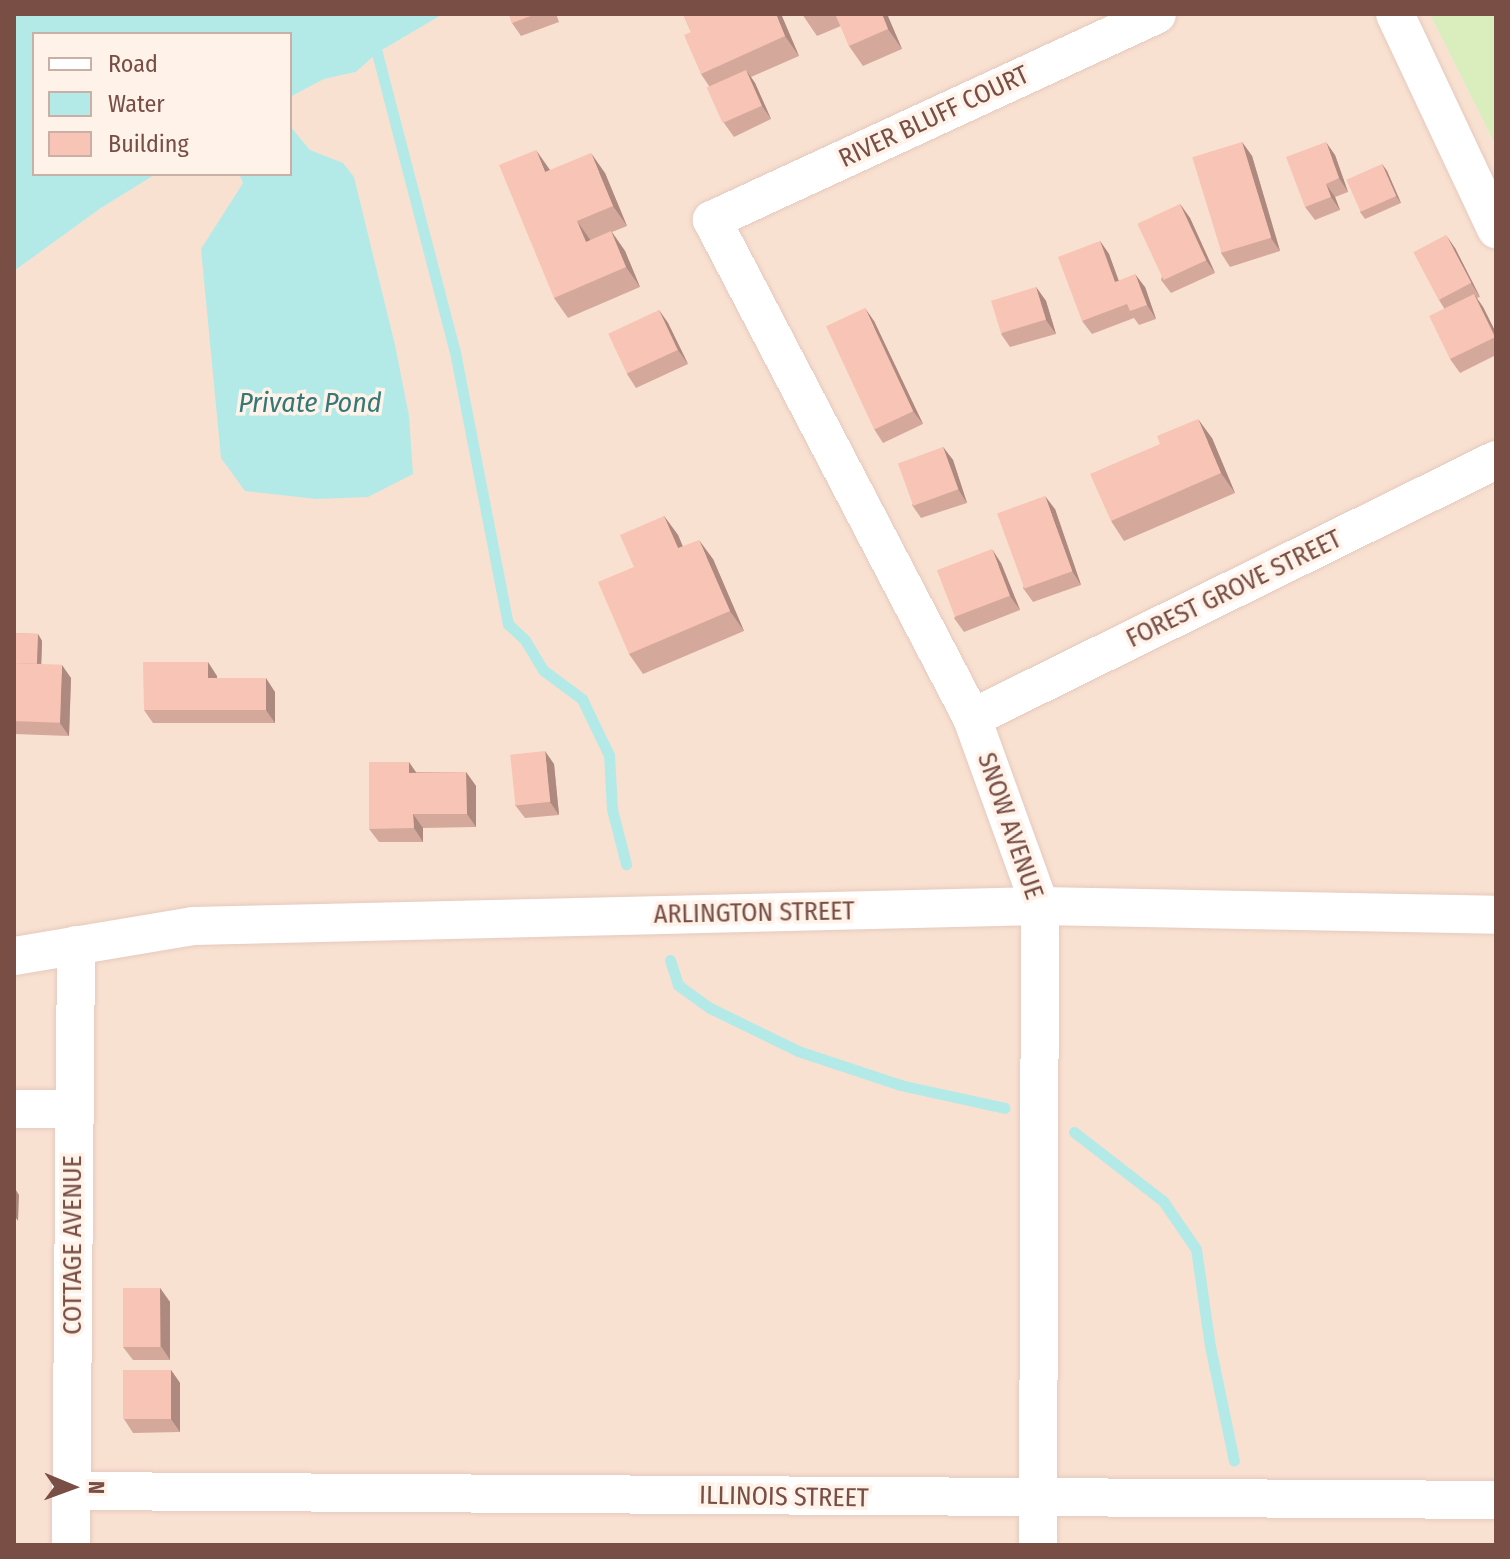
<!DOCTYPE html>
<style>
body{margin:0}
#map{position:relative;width:1510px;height:1559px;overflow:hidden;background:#feeee0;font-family:"Fira Sans Condensed",sans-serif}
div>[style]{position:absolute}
.residential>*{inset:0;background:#f9e1d1}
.green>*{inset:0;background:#d9edbd}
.water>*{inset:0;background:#b3eae8}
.stream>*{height:11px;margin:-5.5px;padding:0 5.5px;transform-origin:5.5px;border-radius:5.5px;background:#b3eae8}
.roads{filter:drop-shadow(0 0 2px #e5cabe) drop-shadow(0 0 2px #e5cabe)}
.minor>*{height:38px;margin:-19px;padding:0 19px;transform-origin:19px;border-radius:19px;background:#fff}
.wall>*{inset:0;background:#d4a99c}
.shaded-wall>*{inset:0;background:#ad897f}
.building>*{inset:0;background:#f7c4b5;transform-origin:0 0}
span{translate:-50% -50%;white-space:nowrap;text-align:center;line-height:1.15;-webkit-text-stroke:7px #fff2e9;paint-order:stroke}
.street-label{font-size:26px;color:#784e45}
.water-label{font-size:28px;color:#357878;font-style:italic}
.frame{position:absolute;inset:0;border:16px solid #784e45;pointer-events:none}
.legend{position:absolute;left:32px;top:32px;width:260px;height:144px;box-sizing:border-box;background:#fff2e9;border:2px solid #c9b0a7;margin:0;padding:10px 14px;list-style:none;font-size:24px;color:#784e45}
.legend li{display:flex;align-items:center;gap:16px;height:40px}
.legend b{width:40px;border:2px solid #c9b0a7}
.north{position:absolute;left:32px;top:1447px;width:80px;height:80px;-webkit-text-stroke:6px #fff2e9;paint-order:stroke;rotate:91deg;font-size:22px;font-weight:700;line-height:32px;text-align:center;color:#784e45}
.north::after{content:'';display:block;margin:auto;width:28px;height:36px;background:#784e45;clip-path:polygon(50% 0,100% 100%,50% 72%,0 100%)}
</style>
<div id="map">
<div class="residential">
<div style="clip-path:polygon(443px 14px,1430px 14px,1496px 146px,1496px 1545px,14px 1545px,14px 271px,101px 208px,156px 174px,290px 174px,290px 97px,324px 79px,356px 72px,377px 53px)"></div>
</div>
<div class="green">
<div style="clip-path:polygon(1430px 14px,1496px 14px,1496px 146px)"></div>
</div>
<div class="water">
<div style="clip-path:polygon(14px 14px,443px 14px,377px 53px,356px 72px,324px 79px,290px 97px,290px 34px,34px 34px,34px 174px,156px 174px,101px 208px,14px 271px)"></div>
<div style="clip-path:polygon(290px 126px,310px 150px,343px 163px,354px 177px,395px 345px,409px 416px,413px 474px,368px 497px,316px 499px,245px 491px,221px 458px,201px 249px,243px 183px,239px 174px,290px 174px)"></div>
</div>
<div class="stream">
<div style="left:362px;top:14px;width:42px;rotate:69deg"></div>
<div style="left:377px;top:53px;width:309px;rotate:75.4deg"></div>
<div style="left:455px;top:352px;width:277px;rotate:79deg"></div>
<div style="left:508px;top:624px;width:23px;rotate:43deg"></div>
<div style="left:525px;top:640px;width:35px;rotate:59deg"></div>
<div style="left:543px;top:670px;width:49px;rotate:36.6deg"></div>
<div style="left:582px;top:699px;width:62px;rotate:64.3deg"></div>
<div style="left:609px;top:755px;width:54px;rotate:86.8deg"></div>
<div style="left:612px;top:809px;width:57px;rotate:75.7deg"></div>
<div style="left:670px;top:960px;width:26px;rotate:72deg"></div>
<div style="left:678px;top:985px;width:39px;rotate:36deg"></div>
<div style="left:710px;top:1008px;width:98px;rotate:26deg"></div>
<div style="left:798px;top:1051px;width:108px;rotate:18.4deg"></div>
<div style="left:900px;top:1085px;width:107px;rotate:12.4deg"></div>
<div style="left:1074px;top:1132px;width:113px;rotate:37.8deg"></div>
<div style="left:1163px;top:1201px;width:58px;rotate:55.5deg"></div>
<div style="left:1196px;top:1249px;width:98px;rotate:81.8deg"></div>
<div style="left:1210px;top:1346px;width:117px;rotate:78.2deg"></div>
</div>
<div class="roads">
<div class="minor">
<div style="left:1395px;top:14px;width:238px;rotate:64.8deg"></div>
<div style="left:972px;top:718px;width:584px;rotate:-26.21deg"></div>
<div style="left:14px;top:956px;width:181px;rotate:-9.5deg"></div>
<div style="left:193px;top:926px;width:847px;rotate:-1.35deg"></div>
<div style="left:1040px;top:906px;width:456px;rotate:1.1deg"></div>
<div style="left:14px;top:1109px;width:60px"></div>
<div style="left:71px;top:1491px;width:1425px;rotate:0.36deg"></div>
<div style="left:71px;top:1545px;width:600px;rotate:-89.52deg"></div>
<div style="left:1038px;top:1545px;width:639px;rotate:-89.82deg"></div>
<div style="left:1040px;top:906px;width:200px;rotate:-109.9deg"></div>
<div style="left:972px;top:718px;width:562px;rotate:-117.57deg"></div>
<div style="left:712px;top:220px;width:490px;rotate:-24.8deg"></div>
</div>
</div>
<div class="wall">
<div style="clip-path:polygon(509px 14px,556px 14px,559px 22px,521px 36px,512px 23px)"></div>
<div style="clip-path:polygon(683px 14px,781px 14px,799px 56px,751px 77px,755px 83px,771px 119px,734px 137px,724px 123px,709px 86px,701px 74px,691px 32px)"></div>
<div style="clip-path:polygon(802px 14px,887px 14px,902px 49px,863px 66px,849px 46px,841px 26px,817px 36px)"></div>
<div style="clip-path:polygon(1242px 142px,1252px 156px,1280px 251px,1230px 267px,1221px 253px)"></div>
<div style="clip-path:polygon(1335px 155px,1348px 192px,1335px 197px,1340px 210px,1315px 220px,1305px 207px)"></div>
<div style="clip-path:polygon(1382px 164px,1387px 171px,1401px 203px,1365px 219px,1360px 212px)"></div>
<div style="clip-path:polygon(550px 170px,605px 173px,627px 226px,612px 232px,625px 251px,640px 287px,568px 318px,554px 298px)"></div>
<div style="clip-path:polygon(1180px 204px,1190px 218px,1215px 273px,1171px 293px,1161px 280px)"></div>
<div style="clip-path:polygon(1100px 241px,1109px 254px,1118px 280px,1145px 287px,1156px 319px,1139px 325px,1134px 318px,1092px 334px,1082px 321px)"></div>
<div style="clip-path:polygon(1455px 248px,1480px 297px,1477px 298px,1483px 307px,1496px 333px,1496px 355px,1460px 373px,1450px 359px,1444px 308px,1439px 300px)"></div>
<div style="clip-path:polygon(1036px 287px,1046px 301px,1056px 334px,1010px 347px,1001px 334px)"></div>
<div style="clip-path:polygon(659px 310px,668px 323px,688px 364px,636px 388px,627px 374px)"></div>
<div style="clip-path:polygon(874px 321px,923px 424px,883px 443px,874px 429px)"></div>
<div style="clip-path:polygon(1212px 438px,1235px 493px,1124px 541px,1111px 521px)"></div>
<div style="clip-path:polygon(943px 447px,953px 460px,967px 503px,921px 518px,912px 505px)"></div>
<div style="clip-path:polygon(1055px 509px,1081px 585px,1033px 602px,1023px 588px)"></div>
<div style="clip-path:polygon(664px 516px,678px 535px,683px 547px,713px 559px,744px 631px,643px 674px,629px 654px,634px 567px)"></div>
<div style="clip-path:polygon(1001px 563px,1020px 610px,964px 632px,954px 618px)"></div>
<div style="clip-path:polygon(14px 633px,38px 634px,42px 641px,41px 664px,71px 678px,69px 736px,14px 734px)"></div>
<div style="clip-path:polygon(217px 676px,217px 678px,275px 692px,275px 723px,153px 723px,144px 710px)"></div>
<div style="clip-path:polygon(554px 764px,559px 815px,525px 818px,515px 805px)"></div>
<div style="clip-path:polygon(416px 772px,466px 772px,476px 786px,476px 827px,423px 828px,423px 842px,379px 842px,369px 829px)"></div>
<div style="clip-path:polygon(160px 1288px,170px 1302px,170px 1360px,133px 1360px,123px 1347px)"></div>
<div style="clip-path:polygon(171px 1370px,180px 1383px,180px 1432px,133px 1433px,124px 1419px)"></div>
</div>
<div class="shaded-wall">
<div style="clip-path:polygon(776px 14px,781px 14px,799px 56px,785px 36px)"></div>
<div style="clip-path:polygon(882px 14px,887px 14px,902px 49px,888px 29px)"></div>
<div style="clip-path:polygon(746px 70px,755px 83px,771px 119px,762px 106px)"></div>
<div style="clip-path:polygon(1242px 142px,1252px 156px,1280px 251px,1271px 238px)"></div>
<div style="clip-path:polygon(1326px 142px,1335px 155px,1348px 192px,1339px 178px)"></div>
<div style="clip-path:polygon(536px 150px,550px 170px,559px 192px,545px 172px)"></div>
<div style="clip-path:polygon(591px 153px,605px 173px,627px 226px,613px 206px)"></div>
<div style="clip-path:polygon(1382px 164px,1387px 171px,1401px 203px,1396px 196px)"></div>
<div style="clip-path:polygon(1326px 184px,1335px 197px,1340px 210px,1331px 197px)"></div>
<div style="clip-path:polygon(1180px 204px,1190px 218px,1215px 273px,1206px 260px)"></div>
<div style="clip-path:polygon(577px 221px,591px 241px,586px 242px)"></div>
<div style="clip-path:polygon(611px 231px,625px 251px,640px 287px,626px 267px)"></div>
<div style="clip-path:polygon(1446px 235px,1455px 248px,1480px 297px,1471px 283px)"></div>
<div style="clip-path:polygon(1100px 241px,1109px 254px,1124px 295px,1115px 282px)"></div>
<div style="clip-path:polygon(1135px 274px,1145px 287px,1156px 319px,1147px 305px)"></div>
<div style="clip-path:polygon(1036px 287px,1046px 301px,1056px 334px,1046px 320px)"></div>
<div style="clip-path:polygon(1474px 294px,1483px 307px,1496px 333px,1496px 338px)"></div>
<div style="clip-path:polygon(865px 308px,874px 321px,923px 424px,913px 411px)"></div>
<div style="clip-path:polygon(659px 310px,668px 323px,688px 364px,678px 350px)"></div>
<div style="clip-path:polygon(1198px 419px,1212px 438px,1235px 493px,1221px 473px)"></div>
<div style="clip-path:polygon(943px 447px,953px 460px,967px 503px,958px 489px)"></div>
<div style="clip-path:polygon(1045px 496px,1055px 509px,1081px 585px,1072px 571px)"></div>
<div style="clip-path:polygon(664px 516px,678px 535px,692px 568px,678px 548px)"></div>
<div style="clip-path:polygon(699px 540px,713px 559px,744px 631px,730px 611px)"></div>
<div style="clip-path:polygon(992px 549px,1001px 563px,1020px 610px,1010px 596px)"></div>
<div style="clip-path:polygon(38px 634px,42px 641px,41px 674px,36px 667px)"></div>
<div style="clip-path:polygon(208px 662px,217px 676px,217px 692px,208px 678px)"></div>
<div style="clip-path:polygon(62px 665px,71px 678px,69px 736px,60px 723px)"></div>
<div style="clip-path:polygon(266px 678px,275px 692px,275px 723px,266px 710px)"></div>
<div style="clip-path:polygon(545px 751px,554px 764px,559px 815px,550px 802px)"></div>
<div style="clip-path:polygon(409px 762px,418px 775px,409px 773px)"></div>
<div style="clip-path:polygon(466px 772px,476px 786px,476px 827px,467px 814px)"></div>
<div style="clip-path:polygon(413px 814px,423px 828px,423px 842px,414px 828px)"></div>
<div style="clip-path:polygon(14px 1187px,19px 1195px,18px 1221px,14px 1215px)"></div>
<div style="clip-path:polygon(160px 1288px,170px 1302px,170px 1360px,161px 1346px)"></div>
<div style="clip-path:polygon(171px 1370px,180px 1383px,180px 1432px,171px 1419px)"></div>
</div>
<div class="building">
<div style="clip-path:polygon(509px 14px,536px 14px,512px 23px)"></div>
<div style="clip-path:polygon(683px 14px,776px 14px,785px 36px,701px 74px,684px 35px,691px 32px)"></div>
<div style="clip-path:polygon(835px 14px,882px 14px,888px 29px,849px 46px)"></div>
<div style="left:746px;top:70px;width:39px;height:43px;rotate:66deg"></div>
<div style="left:1242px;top:142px;width:100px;height:52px;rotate:73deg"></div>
<div style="clip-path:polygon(1326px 142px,1339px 178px,1326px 184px,1331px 197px,1305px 207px,1286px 157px)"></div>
<div style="clip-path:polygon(536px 150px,545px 172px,591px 153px,613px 206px,577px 221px,586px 242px,611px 231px,626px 267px,554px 298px,499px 165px)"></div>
<div style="left:1382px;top:164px;width:35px;height:39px;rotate:66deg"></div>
<div style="left:1180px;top:204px;width:62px;height:47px;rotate:65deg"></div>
<div style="left:1446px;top:235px;width:54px;height:37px;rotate:62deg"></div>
<div style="clip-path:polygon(1100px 241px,1115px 282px,1135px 274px,1147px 305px,1130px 311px,1127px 304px,1082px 321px,1058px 257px)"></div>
<div style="left:1036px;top:287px;width:34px;height:47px;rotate:73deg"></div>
<div style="left:1474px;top:294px;width:48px;height:50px;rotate:64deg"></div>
<div style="left:865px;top:308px;width:114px;height:43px;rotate:65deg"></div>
<div style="left:659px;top:310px;width:44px;height:56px;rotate:65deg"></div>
<div style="clip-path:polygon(1198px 419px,1221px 473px,1111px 521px,1090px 474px,1160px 444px,1157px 436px)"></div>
<div style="left:943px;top:447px;width:45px;height:48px;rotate:70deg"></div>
<div style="left:1045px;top:496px;width:80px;height:51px;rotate:70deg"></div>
<div style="clip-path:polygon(664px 516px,678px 548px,699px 540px,730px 611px,629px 654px,598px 582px,634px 567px,620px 535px)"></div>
<div style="left:992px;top:549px;width:50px;height:59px;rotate:69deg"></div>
<div style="left:14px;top:633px;width:24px;height:30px;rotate:2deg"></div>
<div style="clip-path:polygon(143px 662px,208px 662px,208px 678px,266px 678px,266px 710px,144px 710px)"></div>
<div style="left:14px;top:663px;width:48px;height:58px;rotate:2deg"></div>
<div style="left:545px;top:751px;width:51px;height:35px;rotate:84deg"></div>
<div style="clip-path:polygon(369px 762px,409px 762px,409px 773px,466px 772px,467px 814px,413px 814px,414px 828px,369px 829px)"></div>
<div style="left:123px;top:1288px;width:37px;height:59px"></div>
<div style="left:123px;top:1370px;width:48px;height:49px"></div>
</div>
<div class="street-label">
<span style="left:934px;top:117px;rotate:-25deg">RIVER BLUFF COURT</span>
<span style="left:1234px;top:589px;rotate:-26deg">FOREST GROVE STREET</span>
<span style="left:1010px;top:826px;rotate:71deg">SNOW AVENUE</span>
<span style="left:754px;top:913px;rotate:-1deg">ARLINGTON STREET</span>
<span style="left:73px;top:1245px;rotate:-90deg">COTTAGE AVENUE</span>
<span style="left:784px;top:1497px;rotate:1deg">ILLINOIS STREET</span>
</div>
<div class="water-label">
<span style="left:310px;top:403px">Private Pond</span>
</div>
<div class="frame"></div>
<ul class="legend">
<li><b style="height:10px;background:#fff"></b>Road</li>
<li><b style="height:22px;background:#b3eae8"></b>Water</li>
<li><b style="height:22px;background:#f7c4b5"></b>Building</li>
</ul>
<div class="north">N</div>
</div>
